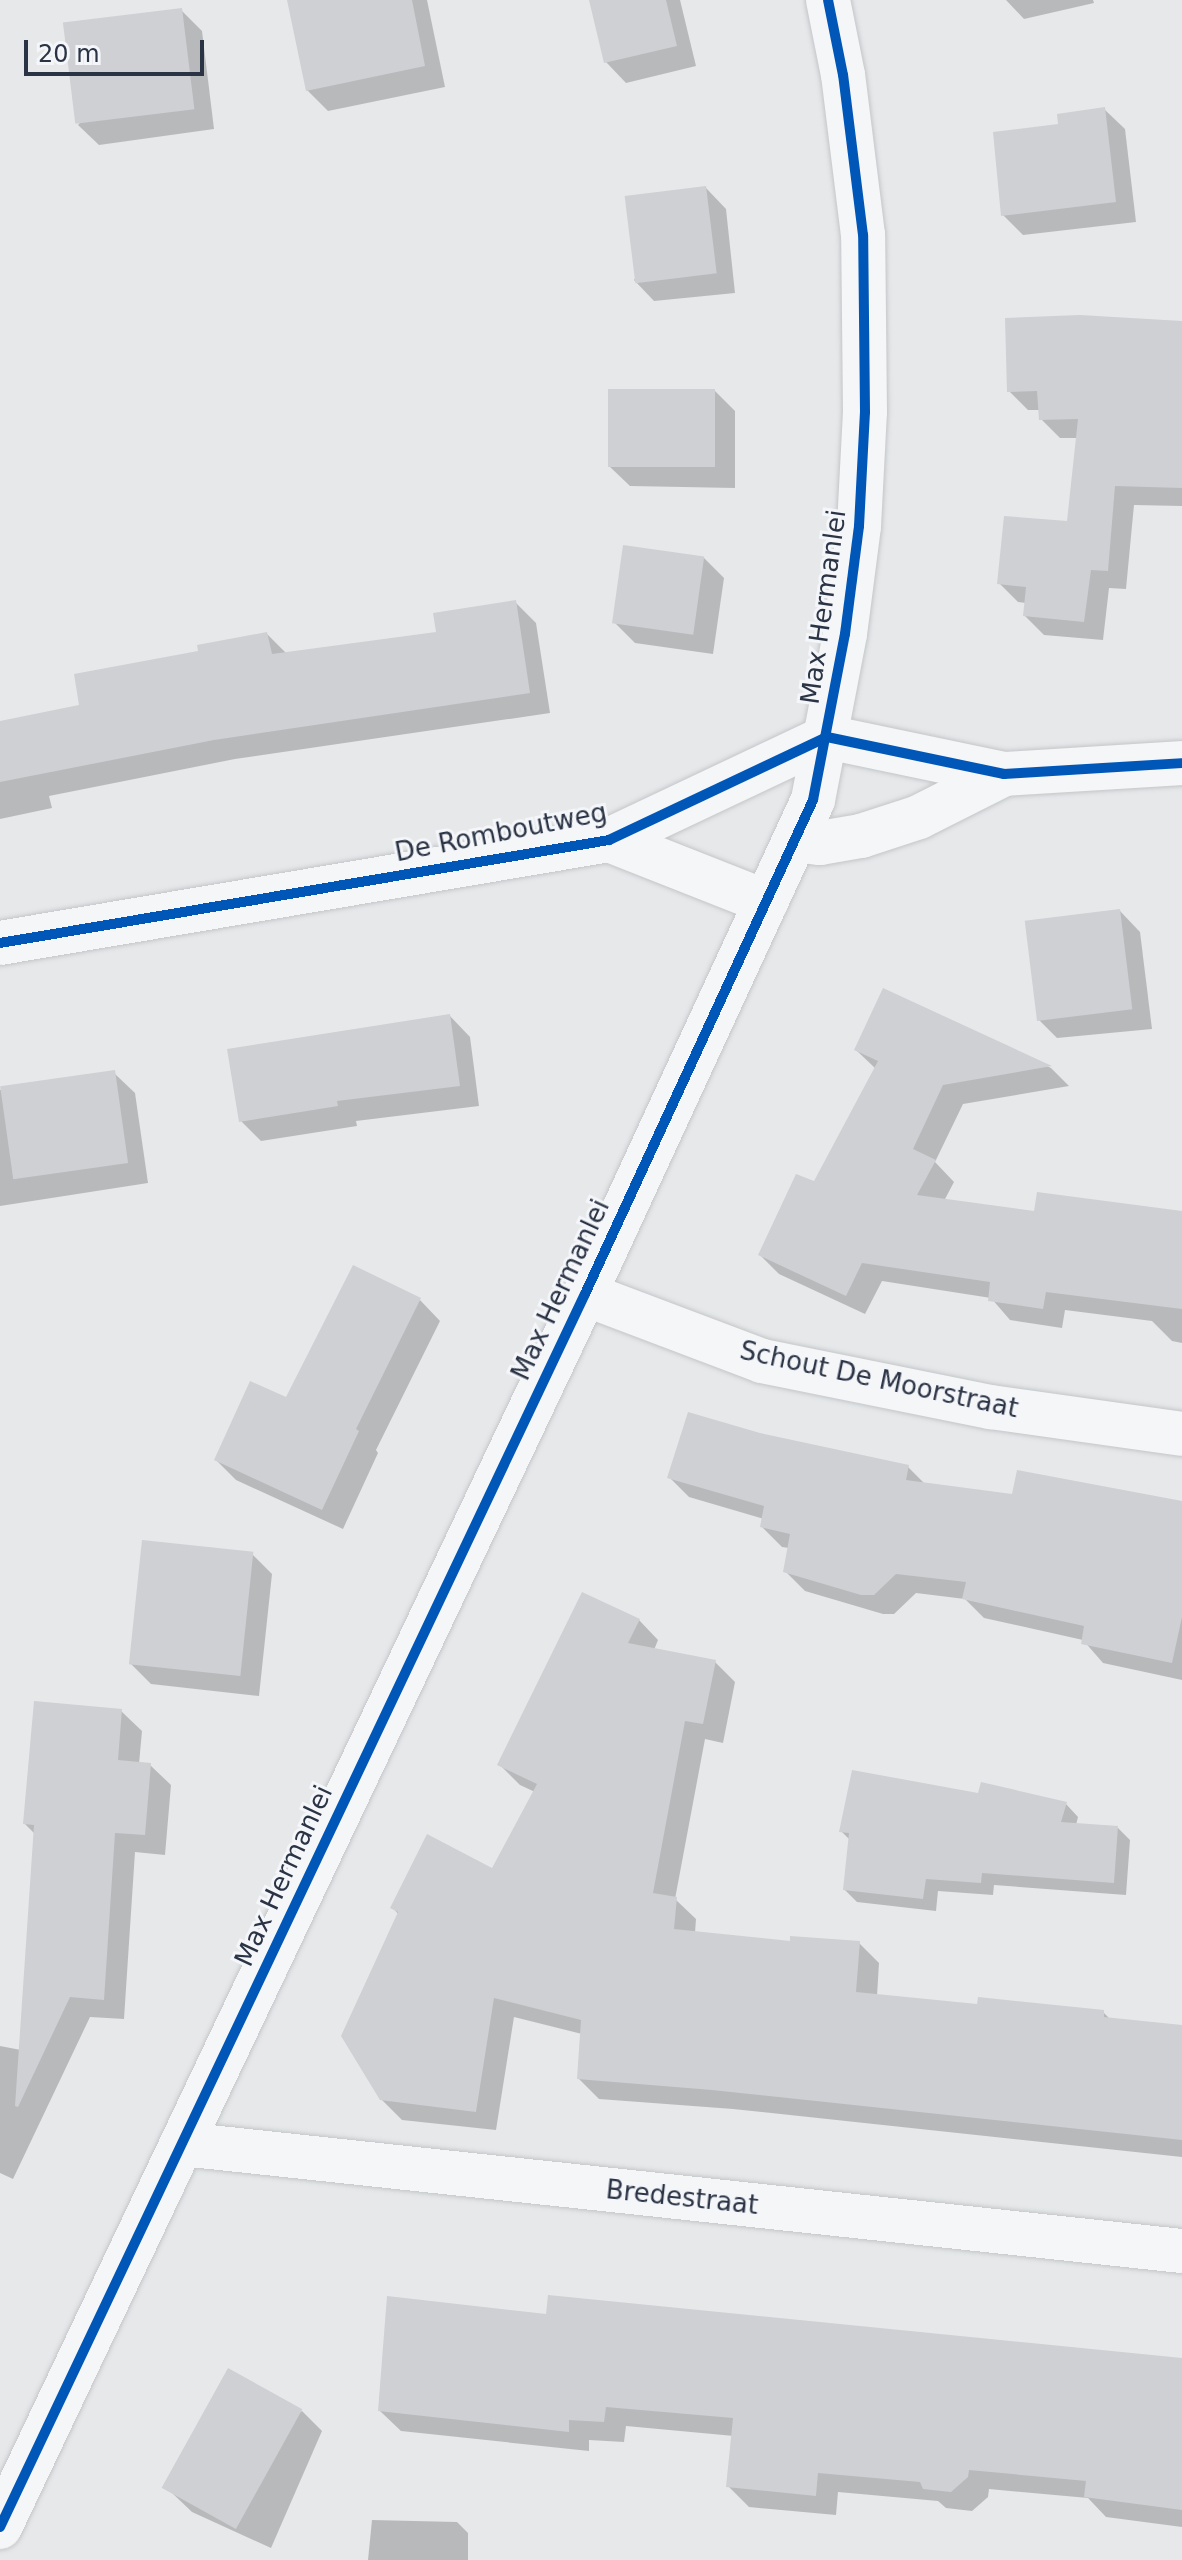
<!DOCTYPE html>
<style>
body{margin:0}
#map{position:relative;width:1182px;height:2560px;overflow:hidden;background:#e6e8ea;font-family:"DejaVu Sans",sans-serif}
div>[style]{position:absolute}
.shadow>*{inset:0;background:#0003}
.building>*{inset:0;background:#ced0d3;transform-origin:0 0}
.roads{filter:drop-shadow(0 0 2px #c4c6c8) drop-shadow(0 0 2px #c4c6c8)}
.minor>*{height:44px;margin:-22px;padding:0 22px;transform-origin:22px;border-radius:22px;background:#f5f6f7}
.cycleway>*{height:10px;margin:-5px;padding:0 5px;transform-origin:5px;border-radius:5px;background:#0057b8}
span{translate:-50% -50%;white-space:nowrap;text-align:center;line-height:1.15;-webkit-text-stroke:6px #f4f6f9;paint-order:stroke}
.street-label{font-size:26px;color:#2b3445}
.scale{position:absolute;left:24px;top:40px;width:180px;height:36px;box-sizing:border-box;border:4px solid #2b3445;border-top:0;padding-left:10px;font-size:24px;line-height:28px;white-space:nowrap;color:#2b3445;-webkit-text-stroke:6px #f4f6f9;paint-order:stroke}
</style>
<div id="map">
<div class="shadow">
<div style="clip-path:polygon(289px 0,427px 0,445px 87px,328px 111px,307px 90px)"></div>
<div style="clip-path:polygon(591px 0,680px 0,696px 66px,626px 83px,606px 62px)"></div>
<div style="clip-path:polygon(1006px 0,1093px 0,1094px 3px,1024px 19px)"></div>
<div style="clip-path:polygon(181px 10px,202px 31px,214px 129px,99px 145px,78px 125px)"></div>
<div style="clip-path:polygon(1104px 109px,1125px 129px,1136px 222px,1023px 235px,1003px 215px,1060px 126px)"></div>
<div style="clip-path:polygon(706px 188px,726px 209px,735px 293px,654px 301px,634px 280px)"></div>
<div style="clip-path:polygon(1007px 320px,1182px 425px,1182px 506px,1134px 505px,1126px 589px,1109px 588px,1103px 640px,1044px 635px,1025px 616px,1026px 603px,1018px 602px,999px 583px,1069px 523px,1078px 438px,1060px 438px,1041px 419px,1040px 410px,1028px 410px,1009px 391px)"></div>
<div style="clip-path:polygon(715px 391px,735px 411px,735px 488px,630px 486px,609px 466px)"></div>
<div style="clip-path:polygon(703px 557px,724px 578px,713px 654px,635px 643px,614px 622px)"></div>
<div style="clip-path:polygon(515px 602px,536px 623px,550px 713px,235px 759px,49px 796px,52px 808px,0 819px,0 723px,82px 707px,200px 653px,267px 634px,287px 654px,438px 633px)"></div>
<div style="clip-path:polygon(1120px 911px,1140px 932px,1152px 1029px,1057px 1038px,1037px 1018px)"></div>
<div style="clip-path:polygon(884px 991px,1051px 1068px,1069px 1086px,963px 1104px,935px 1162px,954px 1182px,944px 1201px,1182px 1257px,1182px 1343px,1172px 1341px,1152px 1321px,1065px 1310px,1062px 1328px,1010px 1320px,991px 1298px,882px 1281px,865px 1314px,779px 1274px,760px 1255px,815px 1183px,876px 1069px,856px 1050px)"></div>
<div style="clip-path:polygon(450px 1016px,470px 1037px,479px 1106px,356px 1121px,357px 1126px,261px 1141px,241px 1121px)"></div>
<div style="clip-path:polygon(114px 1073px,135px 1093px,148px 1183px,0 1206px,0 1090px)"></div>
<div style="clip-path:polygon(420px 1300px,440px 1321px,376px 1450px,378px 1453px,343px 1529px,236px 1480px,216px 1460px,287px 1400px)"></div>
<div style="clip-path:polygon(759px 1435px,908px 1467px,926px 1485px,1013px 1497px,1182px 1503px,1182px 1680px,1103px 1663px,1083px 1640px,984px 1618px,965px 1599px,916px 1593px,894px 1614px,883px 1614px,805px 1591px,785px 1571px,789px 1548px,782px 1547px,762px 1527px,764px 1519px,689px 1497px,669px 1477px)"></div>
<div style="clip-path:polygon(252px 1554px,272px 1574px,259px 1696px,151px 1684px,130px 1663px)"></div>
<div style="clip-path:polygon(639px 1620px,658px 1640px,654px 1650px,715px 1662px,735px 1682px,723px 1743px,705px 1739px,675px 1899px,696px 1919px,695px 1933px,792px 1943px,859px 1943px,879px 1963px,877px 1996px,978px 2006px,1103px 2012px,1111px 2020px,1182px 2027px,1182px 2157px,733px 2109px,599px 2099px,579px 2079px,582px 2034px,514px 2017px,496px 2130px,402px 2120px,381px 2099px,399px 1915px,392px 1907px,493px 1870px,535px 1792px,520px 1785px,500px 1765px)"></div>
<div style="clip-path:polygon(121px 1711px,142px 1731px,139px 1764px,150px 1765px,171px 1785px,165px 1855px,135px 1852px,124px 2019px,90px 2017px,13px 2179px,0 2173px,0 2046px,21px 2050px,35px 1834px,25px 1824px)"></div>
<div style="clip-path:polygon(1066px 1804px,1078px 1817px,1076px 1825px,1118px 1828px,1130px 1840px,1126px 1895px,994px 1885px,993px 1895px,938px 1891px,936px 1911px,857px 1902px,845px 1890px,850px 1840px,841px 1831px)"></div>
<div style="clip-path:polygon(548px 2316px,1182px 2360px,1182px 2527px,1106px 2517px,1088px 2498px,989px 2489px,988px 2497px,972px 2511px,946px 2508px,938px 2501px,838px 2492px,836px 2515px,749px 2507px,728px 2486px,734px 2436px,626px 2426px,624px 2442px,589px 2440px,589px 2451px,401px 2431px,380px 2411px)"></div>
<div style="clip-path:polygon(302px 2411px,322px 2431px,271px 2548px,192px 2512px,171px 2492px)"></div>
<div style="clip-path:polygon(372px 2520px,457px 2522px,468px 2533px,468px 2560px,368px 2560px)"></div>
</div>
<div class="building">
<div style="clip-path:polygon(287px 0,412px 0,425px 66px,306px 91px)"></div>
<div style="clip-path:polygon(589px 0,666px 0,677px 46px,604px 63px)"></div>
<div style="left:182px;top:8px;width:102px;height:120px;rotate:83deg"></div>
<div style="clip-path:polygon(1105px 107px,1116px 202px,1001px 216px,993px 132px,1058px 124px,1057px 114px)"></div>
<div style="left:706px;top:186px;width:88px;height:82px;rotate:83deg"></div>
<div style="clip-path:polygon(1080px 315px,1182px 321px,1182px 488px,1115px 486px,1108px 571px,1091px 570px,1084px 622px,1023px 616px,1026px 587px,997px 584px,1004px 516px,1067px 521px,1078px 419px,1039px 420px,1037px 391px,1007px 392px,1005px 318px)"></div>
<div style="left:608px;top:389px;width:107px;height:78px"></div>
<div style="left:623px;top:545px;width:82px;height:79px;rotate:8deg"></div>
<div style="clip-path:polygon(516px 600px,530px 693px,214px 740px,0 782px,0 721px,79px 705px,74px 674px,198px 651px,197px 645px,267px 632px,272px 654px,436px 632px,433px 613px)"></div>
<div style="left:1120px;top:909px;width:101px;height:96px;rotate:83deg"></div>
<div style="clip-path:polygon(883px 988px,1052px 1066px,943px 1085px,913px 1149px,936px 1160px,917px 1195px,1034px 1211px,1037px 1192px,1182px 1211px,1182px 1309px,1046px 1292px,1043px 1309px,988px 1301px,990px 1282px,862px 1263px,846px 1296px,758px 1255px,796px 1174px,814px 1181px,878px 1061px,854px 1050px)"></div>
<div style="clip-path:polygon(450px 1014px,460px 1086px,337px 1101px,338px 1106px,239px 1122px,227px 1049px)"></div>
<div style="left:115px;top:1070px;width:94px;height:116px;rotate:82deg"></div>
<div style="clip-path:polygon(353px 1265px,421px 1298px,356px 1429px,359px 1431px,322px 1510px,214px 1460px,250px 1381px,286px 1397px)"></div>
<div style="clip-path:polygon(688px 1412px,760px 1433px,909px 1465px,906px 1480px,1012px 1494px,1017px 1470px,1182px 1501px,1182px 1617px,1172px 1663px,1081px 1644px,1084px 1626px,962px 1599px,966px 1582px,896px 1574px,874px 1595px,861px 1595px,783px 1572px,790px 1534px,760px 1527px,764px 1506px,667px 1478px)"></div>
<div style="left:142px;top:1540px;width:112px;height:125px;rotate:6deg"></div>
<div style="clip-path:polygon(582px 1592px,640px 1619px,628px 1643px,716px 1660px,703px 1724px,685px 1721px,653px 1893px,677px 1897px,674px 1929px,790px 1941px,790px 1936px,860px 1941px,856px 1992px,977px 2004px,978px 1997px,1104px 2010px,1104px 2017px,1182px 2025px,1182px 2140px,712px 2090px,577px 2079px,581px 2020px,494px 1998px,476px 2112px,380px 2100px,341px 2036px,398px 1912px,390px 1908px,427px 1834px,492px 1868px,537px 1784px,497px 1765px)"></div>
<div style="clip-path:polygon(34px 1701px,122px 1709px,118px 1760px,151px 1763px,145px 1835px,115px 1833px,104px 2000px,70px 1997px,18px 2107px,15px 2106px,34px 1825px,23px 1824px)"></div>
<div style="clip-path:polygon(852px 1770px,978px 1793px,981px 1782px,1067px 1802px,1061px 1822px,1118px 1826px,1114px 1883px,982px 1873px,981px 1883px,926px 1879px,923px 1899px,843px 1890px,849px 1833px,839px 1832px)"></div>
<div style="clip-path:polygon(548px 2295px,1182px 2358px,1182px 2510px,1084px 2497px,1086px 2481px,969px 2470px,968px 2477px,951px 2492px,923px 2489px,920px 2482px,818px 2473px,816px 2496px,726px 2487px,733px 2418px,606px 2407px,604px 2422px,569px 2420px,569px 2432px,378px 2411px,387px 2296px,546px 2314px)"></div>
<div style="left:228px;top:2368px;width:85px;height:137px;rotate:29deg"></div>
</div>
<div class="roads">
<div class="minor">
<div style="left:609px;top:840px;width:169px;rotate:21.5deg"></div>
<div style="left:795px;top:840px;width:25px;rotate:7deg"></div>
<div style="left:820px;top:843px;width:42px;rotate:-9.7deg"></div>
<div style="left:861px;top:836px;width:61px;rotate:-18.1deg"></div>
<div style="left:919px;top:817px;width:95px;rotate:-26.8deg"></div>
<div style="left:0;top:943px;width:618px;rotate:-9.6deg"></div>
<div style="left:609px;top:840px;width:241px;rotate:-25.3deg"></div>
<div style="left:827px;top:737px;width:181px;rotate:11.8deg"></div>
<div style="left:1004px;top:774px;width:178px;rotate:-3.5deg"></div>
<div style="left:585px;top:1294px;width:189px;rotate:20.7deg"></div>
<div style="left:762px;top:1361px;width:234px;rotate:11.4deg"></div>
<div style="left:991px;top:1407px;width:193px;rotate:8deg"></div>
<div style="left:182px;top:2144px;width:1006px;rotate:6.11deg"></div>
<div style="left:0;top:2527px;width:1365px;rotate:-64.62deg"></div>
<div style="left:585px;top:1294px;width:544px;rotate:-65.22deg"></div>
<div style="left:813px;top:800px;width:169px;rotate:-79.1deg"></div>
<div style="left:845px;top:634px;width:109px;rotate:-82.6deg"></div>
<div style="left:859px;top:526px;width:114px;rotate:-87deg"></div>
<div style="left:865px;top:412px;width:177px;rotate:-90.6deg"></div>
<div style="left:863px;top:235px;width:161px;rotate:-97.1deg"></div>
<div style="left:843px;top:75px;width:76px;rotate:-101.3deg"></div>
</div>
</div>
<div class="cycleway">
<div style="left:0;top:943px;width:618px;rotate:-9.6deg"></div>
<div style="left:609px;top:840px;width:241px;rotate:-25.3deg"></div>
<div style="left:827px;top:737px;width:181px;rotate:11.8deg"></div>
<div style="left:1004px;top:774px;width:178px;rotate:-3.5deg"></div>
<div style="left:0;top:2527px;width:1365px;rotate:-64.62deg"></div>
<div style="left:585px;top:1294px;width:544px;rotate:-65.22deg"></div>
<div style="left:813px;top:800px;width:169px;rotate:-79.1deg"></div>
<div style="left:845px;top:634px;width:109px;rotate:-82.6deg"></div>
<div style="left:859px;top:526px;width:114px;rotate:-87deg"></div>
<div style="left:865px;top:412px;width:177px;rotate:-90.6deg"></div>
<div style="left:863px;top:235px;width:161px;rotate:-97.1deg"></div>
<div style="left:843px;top:75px;width:76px;rotate:-101.3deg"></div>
</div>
<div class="street-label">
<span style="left:824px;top:607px;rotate:-82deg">Max Hermanlei</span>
<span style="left:501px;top:833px;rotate:-11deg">De Romboutweg</span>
<span style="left:561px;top:1290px;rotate:-65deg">Max Hermanlei</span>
<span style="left:879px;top:1380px;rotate:12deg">Schout De Moorstraat</span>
<span style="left:284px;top:1876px;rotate:-65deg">Max Hermanlei</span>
<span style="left:682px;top:2198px;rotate:6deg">Bredestraat</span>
</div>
<div class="scale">20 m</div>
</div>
